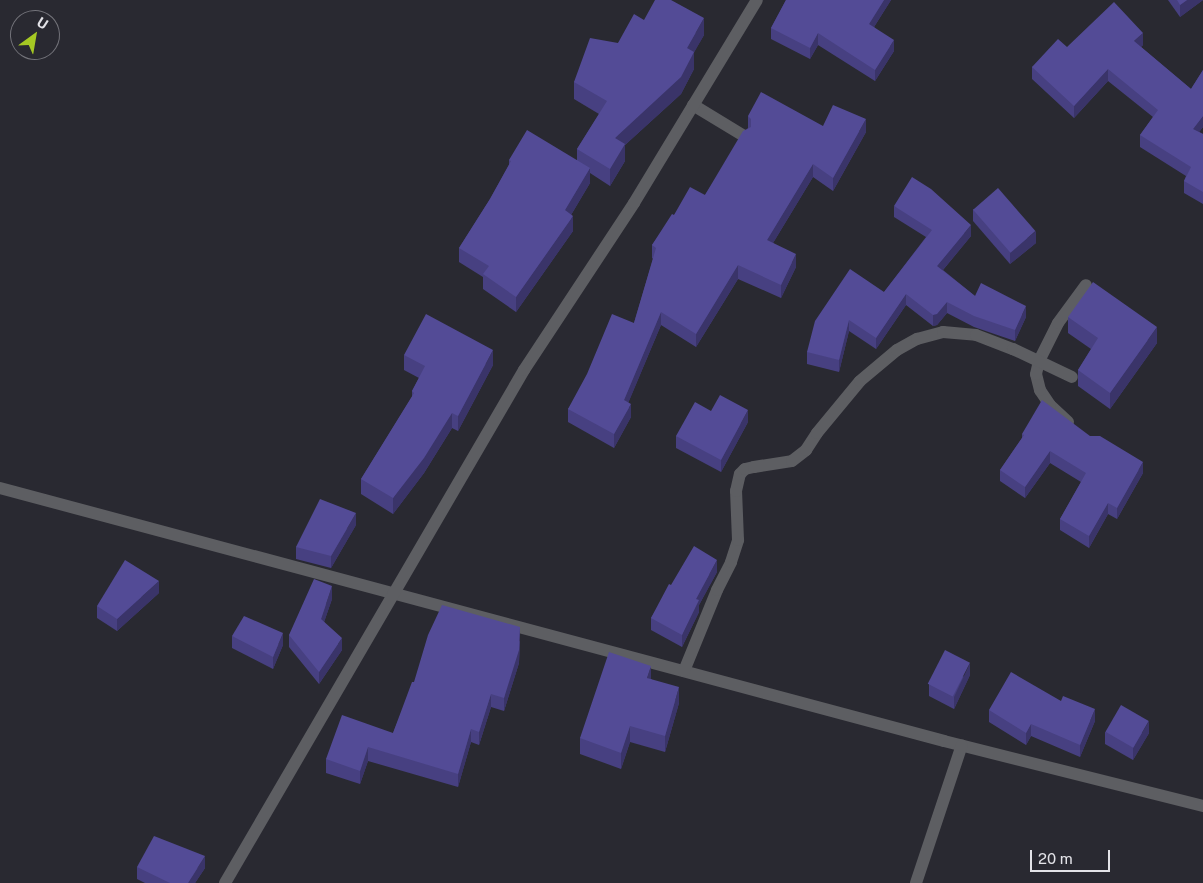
<!DOCTYPE html>
<style>
body{margin:0}
#map{position:relative;width:1203px;height:883px;overflow:hidden;background:#292931;font-family:"Public Sans",sans-serif}
div>[style]{position:absolute}
.minor>*{height:12px;margin:-6px;padding:0 6px;transform-origin:6px;border-radius:6px;background:#5d5e62}
.wall>*{inset:0;background:#474081}
.shaded-wall>*{inset:0;background:#3a3469}
.building>*{inset:0;background:#534b96;transform-origin:0 0}
span{translate:-50% -50%;white-space:nowrap;text-align:center;line-height:1.15;-webkit-text-stroke:4.5px #292931;paint-order:stroke}
.north{position:absolute;left:10px;top:10px;width:50px;height:50px;box-sizing:border-box;background:#292931;border:1px solid #73737a;border-radius:50%;rotate:32deg;font-size:14px;font-weight:700;line-height:20px;text-align:center;color:#e3e3e8}
.north::after{content:'';display:block;margin:auto;width:18px;height:22px;background:#a5c823;clip-path:polygon(50% 0,100% 100%,50% 72%,0 100%)}
.scale{position:absolute;left:1030px;top:850px;width:80px;height:22px;box-sizing:border-box;border:2px solid #e3e3e8;border-top:0;padding-left:6px;font-size:15px;line-height:18px;white-space:nowrap;color:#e3e3e8;-webkit-text-stroke:4px #292931;paint-order:stroke}
</style>
<div id="map">
<div class="minor">
<div style="left:693px;top:105px;width:60px;rotate:31.3deg"></div>
<div style="left:1068px;top:422px;width:25px;rotate:-137deg"></div>
<div style="left:1050px;top:405px;width:18px;rotate:-124deg"></div>
<div style="left:1040px;top:390px;width:16px;rotate:-104deg"></div>
<div style="left:1036px;top:374px;width:13px;rotate:-77deg"></div>
<div style="left:1039px;top:361px;width:42px;rotate:-63.4deg"></div>
<div style="left:1058px;top:323px;width:47px;rotate:-53.6deg"></div>
<div style="left:0;top:488px;width:977px;rotate:15deg"></div>
<div style="left:944px;top:741px;width:267px;rotate:14.1deg"></div>
<div style="left:684px;top:671px;width:87px;rotate:-67.8deg"></div>
<div style="left:717px;top:590px;width:31px;rotate:-63deg"></div>
<div style="left:731px;top:562px;width:23px;rotate:-72deg"></div>
<div style="left:738px;top:540px;width:49px;rotate:-92.3deg"></div>
<div style="left:736px;top:491px;width:17px;rotate:-77deg"></div>
<div style="left:740px;top:474px;width:7px;rotate:-45deg"></div>
<div style="left:745px;top:469px;width:9px;rotate:-13deg"></div>
<div style="left:754px;top:467px;width:38px;rotate:-9deg"></div>
<div style="left:792px;top:461px;width:18px;rotate:-38deg"></div>
<div style="left:806px;top:450px;width:20px;rotate:-57deg"></div>
<div style="left:817px;top:433px;width:67px;rotate:-50.4deg"></div>
<div style="left:860px;top:381px;width:48px;rotate:-40deg"></div>
<div style="left:897px;top:350px;width:23px;rotate:-29deg"></div>
<div style="left:917px;top:339px;width:27px;rotate:-15deg"></div>
<div style="left:943px;top:332px;width:33px;rotate:5deg"></div>
<div style="left:976px;top:335px;width:40px;rotate:21deg"></div>
<div style="left:1013px;top:349px;width:65px;rotate:25.4deg"></div>
<div style="left:225px;top:883px;width:594px;rotate:-59.76deg"></div>
<div style="left:524px;top:370px;width:200px;rotate:-56.6deg"></div>
<div style="left:634px;top:203px;width:237px;rotate:-58.8deg"></div>
<div style="left:916px;top:883px;width:145px;rotate:-71.6deg"></div>
</div>
<div class="wall">
<div style="clip-path:polygon(786px 0,891px 0,874px 27px,894px 51px,875px 81px,818px 45px,810px 59px,771px 39px,771px 28px)"></div>
<div style="clip-path:polygon(1168px 0,1203px 0,1180px 17px)"></div>
<div style="clip-path:polygon(644px 20px,704px 35px,694px 52px,694px 69px,681px 94px,625px 145px,625px 161px,610px 186px,590px 173px,590px 183px,571px 215px,573px 231px,516px 312px,483px 289px,483px 277px,459px 262px,459px 248px,490px 199px,509px 165px,509px 160px,577px 161px,577px 149px,599px 114px,574px 99px,574px 82px)"></div>
<div style="clip-path:polygon(1143px 45px,1141px 47px,1191px 89px,1203px 70px,1203px 127px,1199px 132px,1203px 134px,1203px 204px,1184px 193px,1184px 181px,1186px 176px,1140px 147px,1140px 135px,1153px 117px,1108px 81px,1074px 118px,1032px 79px,1032px 67px,1067px 47px)"></div>
<div style="clip-path:polygon(748px 116px,866px 132px,833px 191px,813px 177px,773px 243px,796px 267px,781px 298px,738px 279px,696px 347px,661px 325px,628px 403px,631px 417px,614px 448px,568px 422px,568px 409px,634px 323px,653px 259px,652px 258px,652px 245px,674px 215px,705px 195px,748px 128px)"></div>
<div style="clip-path:polygon(894px 206px,971px 236px,943px 270px,975px 296px,1026px 317px,1015px 341px,974px 327px,947px 313px,937px 325px,933px 326px,906px 305px,876px 349px,849px 331px,839px 372px,807px 364px,807px 352px,884px 292px,926px 237px,894px 217px)"></div>
<div style="clip-path:polygon(973px 209px,1036px 243px,1010px 264px,973px 221px)"></div>
<div style="clip-path:polygon(1068px 317px,1157px 343px,1110px 409px,1078px 386px,1078px 370px,1091px 349px,1068px 333px)"></div>
<div style="clip-path:polygon(404px 355px,493px 365px,458px 431px,452px 428px,424px 473px,393px 514px,361px 494px,361px 479px,412px 397px,412px 391px,419px 378px,404px 370px)"></div>
<div style="clip-path:polygon(748px 422px,721px 472px,676px 448px,676px 436px)"></div>
<div style="clip-path:polygon(1022px 434px,1090px 436px,1143px 473px,1117px 519px,1108px 514px,1089px 548px,1060px 530px,1060px 519px,1081px 482px,1050px 463px,1025px 498px,1000px 481px,1000px 470px,1022px 438px)"></div>
<div style="clip-path:polygon(356px 525px,331px 568px,296px 559px,296px 547px)"></div>
<div style="clip-path:polygon(717px 572px,699px 605px,699px 612px,682px 647px,651px 630px,651px 618px,671px 585px)"></div>
<div style="clip-path:polygon(159px 593px,117px 631px,97px 618px,97px 606px)"></div>
<div style="clip-path:polygon(332px 599px,324px 622px,342px 650px,319px 684px,289px 647px,289px 635px)"></div>
<div style="clip-path:polygon(232px 636px,283px 645px,273px 669px,232px 648px)"></div>
<div style="clip-path:polygon(520px 641px,519px 663px,504px 711px,491px 707px,479px 745px,471px 742px,458px 787px,368px 761px,360px 784px,326px 773px,326px 759px,393px 733px,414px 682px)"></div>
<div style="clip-path:polygon(970px 675px,954px 709px,929px 696px,929px 684px)"></div>
<div style="clip-path:polygon(651px 679px,679px 703px,665px 752px,630px 742px,621px 769px,580px 754px,580px 738px)"></div>
<div style="clip-path:polygon(989px 710px,1095px 721px,1080px 757px,1031px 736px,1026px 745px,989px 722px)"></div>
<div style="clip-path:polygon(1105px 732px,1149px 733px,1133px 760px,1105px 744px)"></div>
<div style="clip-path:polygon(137px 867px,205px 868px,195px 883px,145px 883px,137px 879px)"></div>
</div>
<div class="shaded-wall">
<div style="clip-path:polygon(884px 0,891px 0,869px 35px,869px 24px)"></div>
<div style="clip-path:polygon(1187px 0,1203px 0,1180px 17px,1180px 5px)"></div>
<div style="clip-path:polygon(704px 18px,704px 35px,687px 65px,687px 48px)"></div>
<div style="clip-path:polygon(818px 33px,818px 45px,810px 59px,810px 48px)"></div>
<div style="clip-path:polygon(1143px 33px,1143px 45px,1134px 53px,1134px 41px)"></div>
<div style="clip-path:polygon(894px 40px,894px 51px,875px 81px,875px 70px)"></div>
<div style="clip-path:polygon(694px 52px,694px 69px,681px 94px,625px 145px,625px 161px,610px 186px,610px 169px,615px 138px)"></div>
<div style="clip-path:polygon(1108px 69px,1108px 81px,1074px 118px,1074px 106px)"></div>
<div style="clip-path:polygon(1203px 116px,1203px 127px,1193px 140px,1193px 129px)"></div>
<div style="clip-path:polygon(866px 119px,866px 132px,833px 191px,833px 178px)"></div>
<div style="clip-path:polygon(813px 164px,813px 177px,767px 253px,767px 240px)"></div>
<div style="clip-path:polygon(590px 168px,590px 183px,565px 225px,565px 210px)"></div>
<div style="clip-path:polygon(573px 216px,573px 231px,516px 312px,516px 297px)"></div>
<div style="clip-path:polygon(971px 225px,971px 236px,937px 277px,937px 266px)"></div>
<div style="clip-path:polygon(1036px 231px,1036px 243px,1010px 264px,1010px 252px)"></div>
<div style="clip-path:polygon(796px 254px,796px 267px,781px 298px,781px 285px)"></div>
<div style="clip-path:polygon(738px 265px,738px 279px,696px 347px,696px 334px)"></div>
<div style="clip-path:polygon(906px 294px,906px 305px,876px 349px,876px 338px)"></div>
<div style="clip-path:polygon(947px 302px,947px 313px,937px 325px,933px 326px,933px 315px)"></div>
<div style="clip-path:polygon(1026px 306px,1026px 317px,1015px 341px,1015px 330px)"></div>
<div style="clip-path:polygon(661px 312px,661px 325px,624px 413px,624px 400px)"></div>
<div style="clip-path:polygon(849px 320px,849px 331px,839px 372px,839px 360px)"></div>
<div style="clip-path:polygon(1157px 327px,1157px 343px,1110px 409px,1110px 393px)"></div>
<div style="clip-path:polygon(493px 350px,493px 365px,458px 431px,458px 416px)"></div>
<div style="clip-path:polygon(631px 404px,631px 417px,614px 448px,614px 434px)"></div>
<div style="clip-path:polygon(748px 410px,748px 422px,721px 472px,721px 460px)"></div>
<div style="clip-path:polygon(452px 413px,452px 428px,424px 473px,393px 514px,393px 498px)"></div>
<div style="clip-path:polygon(1050px 451px,1050px 463px,1025px 498px,1025px 487px)"></div>
<div style="clip-path:polygon(1143px 462px,1143px 473px,1117px 519px,1117px 508px)"></div>
<div style="clip-path:polygon(1108px 503px,1108px 514px,1089px 548px,1089px 536px)"></div>
<div style="clip-path:polygon(356px 513px,356px 525px,331px 568px,331px 556px)"></div>
<div style="clip-path:polygon(717px 560px,717px 572px,699px 605px,699px 612px,682px 647px,682px 635px,696px 599px)"></div>
<div style="clip-path:polygon(159px 581px,159px 593px,117px 631px,117px 619px)"></div>
<div style="clip-path:polygon(332px 586px,332px 599px,321px 631px,321px 619px)"></div>
<div style="clip-path:polygon(520px 627px,519px 663px,504px 711px,504px 698px)"></div>
<div style="clip-path:polygon(283px 633px,283px 645px,273px 669px,273px 657px)"></div>
<div style="clip-path:polygon(342px 638px,342px 650px,319px 684px,319px 672px)"></div>
<div style="clip-path:polygon(970px 663px,970px 675px,954px 709px,954px 697px)"></div>
<div style="clip-path:polygon(651px 666px,651px 682px,647px 678px)"></div>
<div style="clip-path:polygon(679px 687px,679px 703px,665px 752px,665px 736px)"></div>
<div style="clip-path:polygon(491px 694px,491px 707px,479px 745px,479px 732px)"></div>
<div style="clip-path:polygon(1095px 709px,1095px 721px,1080px 757px,1080px 745px)"></div>
<div style="clip-path:polygon(1149px 721px,1149px 733px,1133px 760px,1133px 748px)"></div>
<div style="clip-path:polygon(1031px 724px,1031px 736px,1026px 745px,1026px 733px)"></div>
<div style="clip-path:polygon(630px 726px,630px 742px,621px 769px,621px 753px)"></div>
<div style="clip-path:polygon(471px 729px,471px 742px,458px 787px,458px 774px)"></div>
<div style="clip-path:polygon(368px 747px,368px 761px,360px 784px,360px 771px)"></div>
<div style="clip-path:polygon(205px 856px,205px 868px,195px 883px,188px 883px)"></div>
</div>
<div class="building">
<div style="clip-path:polygon(655px 0,671px 0,704px 18px,687px 48px,694px 52px,681px 77px,615px 138px,625px 144px,610px 169px,577px 149px,607px 101px,574px 82px,590px 38px,618px 43px,634px 14px,644px 20px)"></div>
<div style="clip-path:polygon(786px 0,884px 0,869px 24px,894px 40px,875px 70px,818px 33px,810px 48px,771px 28px)"></div>
<div style="clip-path:polygon(1177px 0,1187px 0,1180px 5px)"></div>
<div style="clip-path:polygon(1114px 2px,1143px 33px,1134px 41px,1191px 89px,1203px 70px,1203px 116px,1193px 129px,1203px 134px,1203px 192px,1184px 181px,1191px 167px,1140px 135px,1158px 110px,1108px 69px,1074px 106px,1032px 67px,1058px 39px,1067px 47px)"></div>
<div style="clip-path:polygon(761px 92px,823px 126px,833px 105px,866px 119px,833px 178px,813px 164px,767px 240px,796px 254px,781px 285px,738px 265px,696px 334px,661px 312px,624px 400px,631px 404px,614px 434px,568px 409px,587px 374px,612px 314px,634px 323px,656px 248px,652px 245px,672px 214px,674px 215px,690px 187px,705px 195px,743px 131px,751px 127px,751px 119px,748px 116px)"></div>
<div style="clip-path:polygon(527px 130px,590px 168px,565px 210px,573px 216px,516px 297px,483px 274px,489px 266px,459px 248px,490px 199px,511px 161px,509px 160px)"></div>
<div style="clip-path:polygon(912px 177px,931px 189px,971px 225px,937px 266px,975px 296px,981px 283px,1026px 306px,1015px 330px,974px 316px,947px 302px,937px 314px,933px 315px,906px 294px,876px 338px,849px 320px,839px 360px,807px 352px,815px 321px,850px 269px,884px 292px,932px 230px,894px 206px)"></div>
<div style="left:998px;top:188px;width:57px;height:33px;rotate:49deg"></div>
<div style="clip-path:polygon(1093px 282px,1157px 327px,1110px 393px,1078px 370px,1098px 338px,1068px 317px)"></div>
<div style="clip-path:polygon(426px 314px,493px 350px,458px 416px,452px 413px,424px 458px,393px 498px,361px 479px,414px 393px,412px 391px,425px 366px,404px 355px)"></div>
<div style="clip-path:polygon(720px 395px,748px 410px,721px 460px,676px 436px,695px 402px,711px 411px)"></div>
<div style="clip-path:polygon(1042px 400px,1090px 436px,1100px 436px,1143px 462px,1117px 508px,1108px 503px,1089px 536px,1060px 519px,1086px 473px,1050px 451px,1025px 487px,1000px 470px,1024px 435px,1022px 434px)"></div>
<div style="clip-path:polygon(320px 499px,356px 513px,331px 556px,296px 547px)"></div>
<div style="clip-path:polygon(694px 546px,717px 560px,696px 599px,699px 600px,682px 635px,651px 618px,669px 584px,671px 585px)"></div>
<div style="clip-path:polygon(125px 560px,159px 581px,117px 619px,97px 606px)"></div>
<div style="clip-path:polygon(314px 579px,332px 586px,321px 619px,342px 638px,319px 672px,289px 635px)"></div>
<div style="clip-path:polygon(442px 605px,520px 627px,519px 650px,504px 698px,491px 694px,479px 732px,471px 729px,458px 774px,368px 747px,360px 771px,326px 759px,342px 715px,393px 733px,412px 682px,414px 682px,428px 635px)"></div>
<div style="clip-path:polygon(244px 616px,283px 633px,273px 657px,232px 636px)"></div>
<div style="left:945px;top:650px;width:28px;height:38px;rotate:27deg"></div>
<div style="clip-path:polygon(609px 652px,651px 666px,647px 678px,679px 687px,665px 736px,630px 726px,621px 753px,580px 738px)"></div>
<div style="clip-path:polygon(1011px 672px,1061px 701px,1063px 696px,1095px 709px,1080px 745px,1031px 724px,1026px 733px,989px 710px)"></div>
<div style="left:1121px;top:705px;width:32px;height:31px;rotate:30deg"></div>
<div style="clip-path:polygon(154px 836px,205px 856px,188px 883px,170px 883px,137px 867px)"></div>
</div>
<div class="north">U</div>
<div class="scale">20 m</div>
</div>
